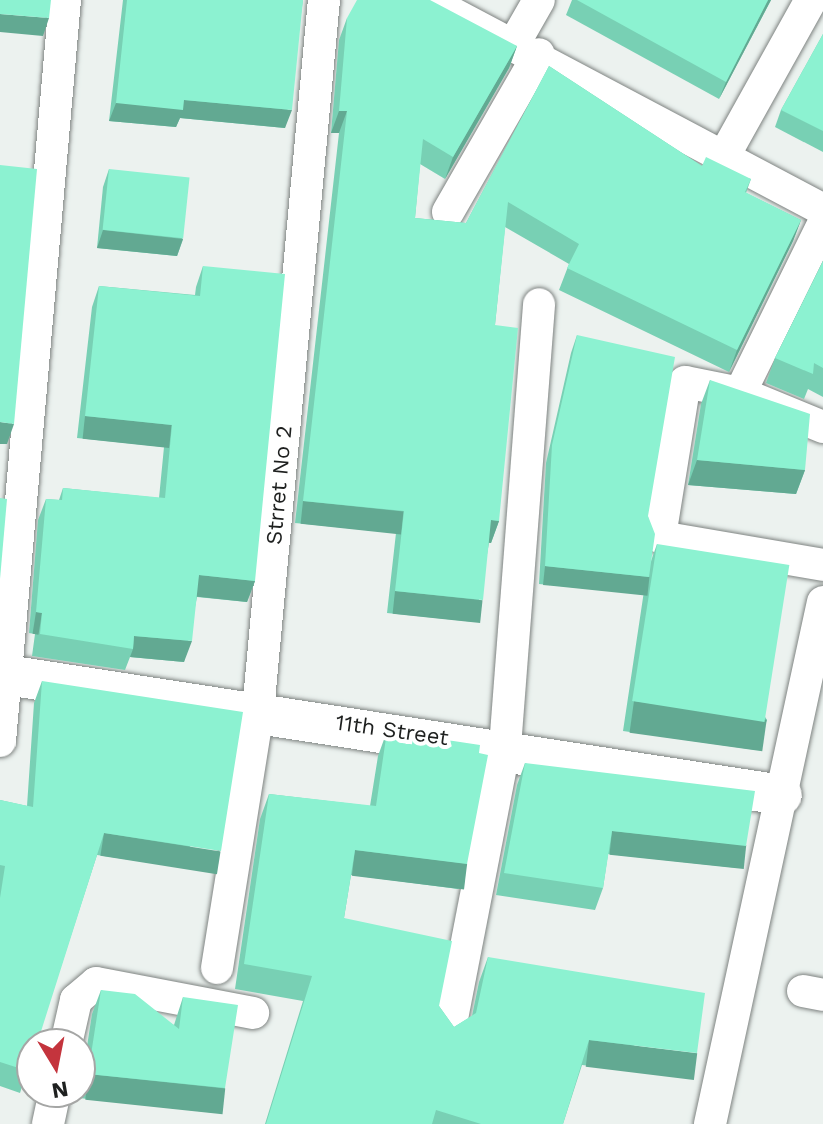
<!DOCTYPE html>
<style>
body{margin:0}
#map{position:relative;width:823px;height:1124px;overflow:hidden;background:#ecf2ef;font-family:"Work Sans",sans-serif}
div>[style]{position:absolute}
.roads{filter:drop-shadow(0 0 2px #7e8381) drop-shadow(0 0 2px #7e8381)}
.minor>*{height:32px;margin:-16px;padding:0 16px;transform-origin:16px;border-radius:16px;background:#fff}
.tertiary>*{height:40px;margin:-20px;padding:0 20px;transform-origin:20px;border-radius:20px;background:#fff}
.wall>*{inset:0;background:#78d0b4}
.shaded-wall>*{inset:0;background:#62a992;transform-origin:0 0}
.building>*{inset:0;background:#8cf2d1;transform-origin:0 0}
span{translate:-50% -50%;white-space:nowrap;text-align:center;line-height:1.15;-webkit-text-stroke:8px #fff;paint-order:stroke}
.street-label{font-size:22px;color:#1e201f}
.north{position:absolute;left:16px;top:1028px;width:80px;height:80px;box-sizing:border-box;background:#fff;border:2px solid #a5a6a5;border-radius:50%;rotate:170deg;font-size:22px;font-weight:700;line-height:32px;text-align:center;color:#1e201f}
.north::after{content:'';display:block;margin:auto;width:28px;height:36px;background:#c4343d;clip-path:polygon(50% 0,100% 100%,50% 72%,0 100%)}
</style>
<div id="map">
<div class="roads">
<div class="minor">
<div style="left:427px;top:0;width:448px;rotate:27.9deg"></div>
<div style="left:515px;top:42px;width:48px;rotate:-60.3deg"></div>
<div style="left:724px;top:156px;width:179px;rotate:-60.9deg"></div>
<div style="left:448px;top:212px;width:182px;rotate:-60.1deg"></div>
<div style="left:740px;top:393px;width:188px;rotate:-63.8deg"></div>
<div style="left:823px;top:427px;width:90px;rotate:-157.7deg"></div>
<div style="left:740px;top:393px;width:56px;rotate:-168.7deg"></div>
<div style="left:685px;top:382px;width:157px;rotate:99.2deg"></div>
<div style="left:660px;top:537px;width:165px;rotate:9.7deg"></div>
<div style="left:0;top:741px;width:744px;rotate:-84.99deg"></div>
<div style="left:217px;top:968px;width:260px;rotate:-80.9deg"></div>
<div style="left:258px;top:711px;width:714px;rotate:-84.7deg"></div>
<div style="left:803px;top:991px;width:20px;rotate:11deg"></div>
<div style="left:449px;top:1034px;width:292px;rotate:-79deg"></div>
<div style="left:505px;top:747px;width:444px;rotate:-85.6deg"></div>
<div style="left:66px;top:1044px;width:45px;rotate:-77.2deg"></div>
<div style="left:76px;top:1000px;width:26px;rotate:-40deg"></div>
<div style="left:96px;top:983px;width:160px;rotate:10.8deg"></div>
<div style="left:48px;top:1124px;width:33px;rotate:-78deg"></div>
<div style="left:710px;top:1124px;width:534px;rotate:-77.79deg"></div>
</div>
<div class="tertiary">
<div style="left:0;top:674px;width:791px;rotate:8.8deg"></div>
</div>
</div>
<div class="wall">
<div style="clip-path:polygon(123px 0,303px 0,285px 128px,180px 118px,176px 127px,109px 121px)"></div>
<div style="clip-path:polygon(572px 0,771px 0,719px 99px,566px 15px)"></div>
<div style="clip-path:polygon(347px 18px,517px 46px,509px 68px,445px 179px,420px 164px,415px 218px,466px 223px,549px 66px,702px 166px,751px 179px,746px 193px,801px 220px,793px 241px,729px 372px,559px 290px,569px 264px,505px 227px,495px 325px,499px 521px,491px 543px,489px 543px,475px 622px,387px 613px,396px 533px,295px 523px,339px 133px,331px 133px,339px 40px)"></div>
<div style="clip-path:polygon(823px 34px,823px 152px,775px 127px,781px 110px)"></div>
<div style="clip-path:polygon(109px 169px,183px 239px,177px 256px,97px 248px,103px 187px)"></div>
<div style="clip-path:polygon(823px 261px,823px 397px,808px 389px,804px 399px,766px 383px,775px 358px)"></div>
<div style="clip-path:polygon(203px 266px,255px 581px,247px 602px,197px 597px,184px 662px,130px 657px,125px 670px,32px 656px,35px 634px,29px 633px,38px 520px,46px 499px,59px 500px,63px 488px,159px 498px,164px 447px,77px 438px,92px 307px,99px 286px,195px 295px,196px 287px)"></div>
<div style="clip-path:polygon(577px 335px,648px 516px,651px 561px,657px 544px,767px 720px,756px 750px,623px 731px,644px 591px,643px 594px,539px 584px,546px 463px,571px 353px)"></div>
<div style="clip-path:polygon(710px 380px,805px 470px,796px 494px,688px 485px,701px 404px)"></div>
<div style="clip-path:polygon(42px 681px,213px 872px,97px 855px,20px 1093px,0 1086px,0 800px,27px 806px,34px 703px)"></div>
<div style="clip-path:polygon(387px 731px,467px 864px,458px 889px,351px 875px,344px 918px,439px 1006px,454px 1027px,472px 1016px,479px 982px,488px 957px,688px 1078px,582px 1065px,563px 1124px,265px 1124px,303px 1001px,235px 989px,260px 819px,269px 794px,370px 806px,378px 756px)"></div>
<div style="clip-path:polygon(525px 763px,738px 868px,608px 854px,603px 888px,595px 910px,496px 895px,517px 785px)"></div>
<div style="clip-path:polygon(101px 990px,174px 1025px,183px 997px,225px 1088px,216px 1113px,79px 1098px,92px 1014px)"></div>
</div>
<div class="shaded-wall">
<div style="clip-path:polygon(768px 0,771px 0,719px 99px,726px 82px)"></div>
<div style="clip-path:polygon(0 14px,49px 18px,43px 36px,0 32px)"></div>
<div style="clip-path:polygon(517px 46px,509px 68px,445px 179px,453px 157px)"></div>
<div style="clip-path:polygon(184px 100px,292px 110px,285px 128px,180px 118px,176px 127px,109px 121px,116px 103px)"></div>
<div style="clip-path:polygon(339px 111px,347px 111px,339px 133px,331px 133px)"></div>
<div style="clip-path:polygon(801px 220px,793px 241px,729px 372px,737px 350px)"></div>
<div style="clip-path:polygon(103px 230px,183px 239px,177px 256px,97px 248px)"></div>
<div style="left:85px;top:416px;width:87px;height:23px;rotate:6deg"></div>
<div style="clip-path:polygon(0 422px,14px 424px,7px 444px,0 444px)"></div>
<div style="clip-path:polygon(697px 460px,805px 470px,796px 494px,688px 485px)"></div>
<div style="left:303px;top:501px;width:101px;height:23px;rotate:6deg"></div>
<div style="clip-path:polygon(491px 520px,499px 521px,491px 543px,483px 542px)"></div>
<div style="left:545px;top:566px;width:105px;height:19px;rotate:6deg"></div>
<div style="clip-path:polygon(199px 575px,255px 581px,247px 602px,191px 596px)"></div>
<div style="left:395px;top:591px;width:88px;height:23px;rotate:6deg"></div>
<div style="left:36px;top:612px;width:6px;height:22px;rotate:9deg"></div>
<div style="clip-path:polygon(134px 636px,192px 641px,184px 662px,130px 657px,133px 649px)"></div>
<div style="left:634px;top:701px;width:134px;height:32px;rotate:8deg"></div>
<div style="left:612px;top:831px;width:135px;height:24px;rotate:6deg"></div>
<div style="left:104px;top:833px;width:118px;height:23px;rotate:9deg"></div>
<div style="left:355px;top:850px;width:113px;height:26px;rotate:7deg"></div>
<div style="left:589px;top:1040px;width:109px;height:27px;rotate:7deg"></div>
<div style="left:88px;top:1074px;width:138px;height:26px;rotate:6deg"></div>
</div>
<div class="building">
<div style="clip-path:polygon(0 0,51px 0,49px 18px,0 14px)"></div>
<div style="clip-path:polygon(127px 0,303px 0,292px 110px,184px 100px,183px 110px,116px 103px)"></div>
<div style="clip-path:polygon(357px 0,430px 0,517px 46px,453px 157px,423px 139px,415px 218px,466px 223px,549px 66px,702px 166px,706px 157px,751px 179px,745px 192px,801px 220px,737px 350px,567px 268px,579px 244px,508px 202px,495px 325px,518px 328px,499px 521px,491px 520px,483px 600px,395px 591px,404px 511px,303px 501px,347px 111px,339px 111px,347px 18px)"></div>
<div style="clip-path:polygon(577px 0,768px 0,726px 82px)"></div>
<div style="clip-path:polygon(823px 34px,823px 131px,781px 110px)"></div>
<div style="clip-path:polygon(0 165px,37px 169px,14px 424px,0 422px)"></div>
<div style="left:109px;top:169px;width:81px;height:61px;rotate:6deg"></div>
<div style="clip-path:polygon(823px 261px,823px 368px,814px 363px,813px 374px,775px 358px)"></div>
<div style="clip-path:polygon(203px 266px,285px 274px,255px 581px,199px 575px,192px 641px,134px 636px,133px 649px,40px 634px,42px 613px,36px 612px,46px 499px,62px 500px,63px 488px,165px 498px,172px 425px,85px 416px,99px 286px,200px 296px)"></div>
<div style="clip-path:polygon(577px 335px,675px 357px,648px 516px,655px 534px,649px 577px,545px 566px,552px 445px)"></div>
<div style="clip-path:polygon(710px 380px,810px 414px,805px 470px,697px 460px)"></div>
<div style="clip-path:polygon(0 498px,7px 499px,0 579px)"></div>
<div style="left:657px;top:544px;width:134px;height:159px;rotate:9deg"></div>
<div style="clip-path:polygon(42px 681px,243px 712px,221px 851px,104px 833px,37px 1044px,32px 1044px,32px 1058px,28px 1071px,0 1062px,0 898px,5px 866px,0 865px,0 800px,33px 807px)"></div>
<div style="clip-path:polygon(387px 731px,480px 745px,479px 753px,488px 755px,467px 864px,355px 850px,344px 918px,452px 941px,439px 1006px,454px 1027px,476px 1013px,488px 957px,705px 993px,697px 1053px,589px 1040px,563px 1124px,481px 1124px,436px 1110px,432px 1124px,266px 1124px,312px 976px,244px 964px,269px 794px,376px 806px)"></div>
<div style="clip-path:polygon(525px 763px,755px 791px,746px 846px,612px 831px,603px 888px,504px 873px)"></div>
<div style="clip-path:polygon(101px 990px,135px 994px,179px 1029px,183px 997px,238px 1005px,225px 1088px,88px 1074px)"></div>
</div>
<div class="street-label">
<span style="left:279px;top:485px;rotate:-85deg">Strret No 2</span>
<span style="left:392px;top:730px;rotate:8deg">11th Street</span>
</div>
<div class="north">N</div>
</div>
